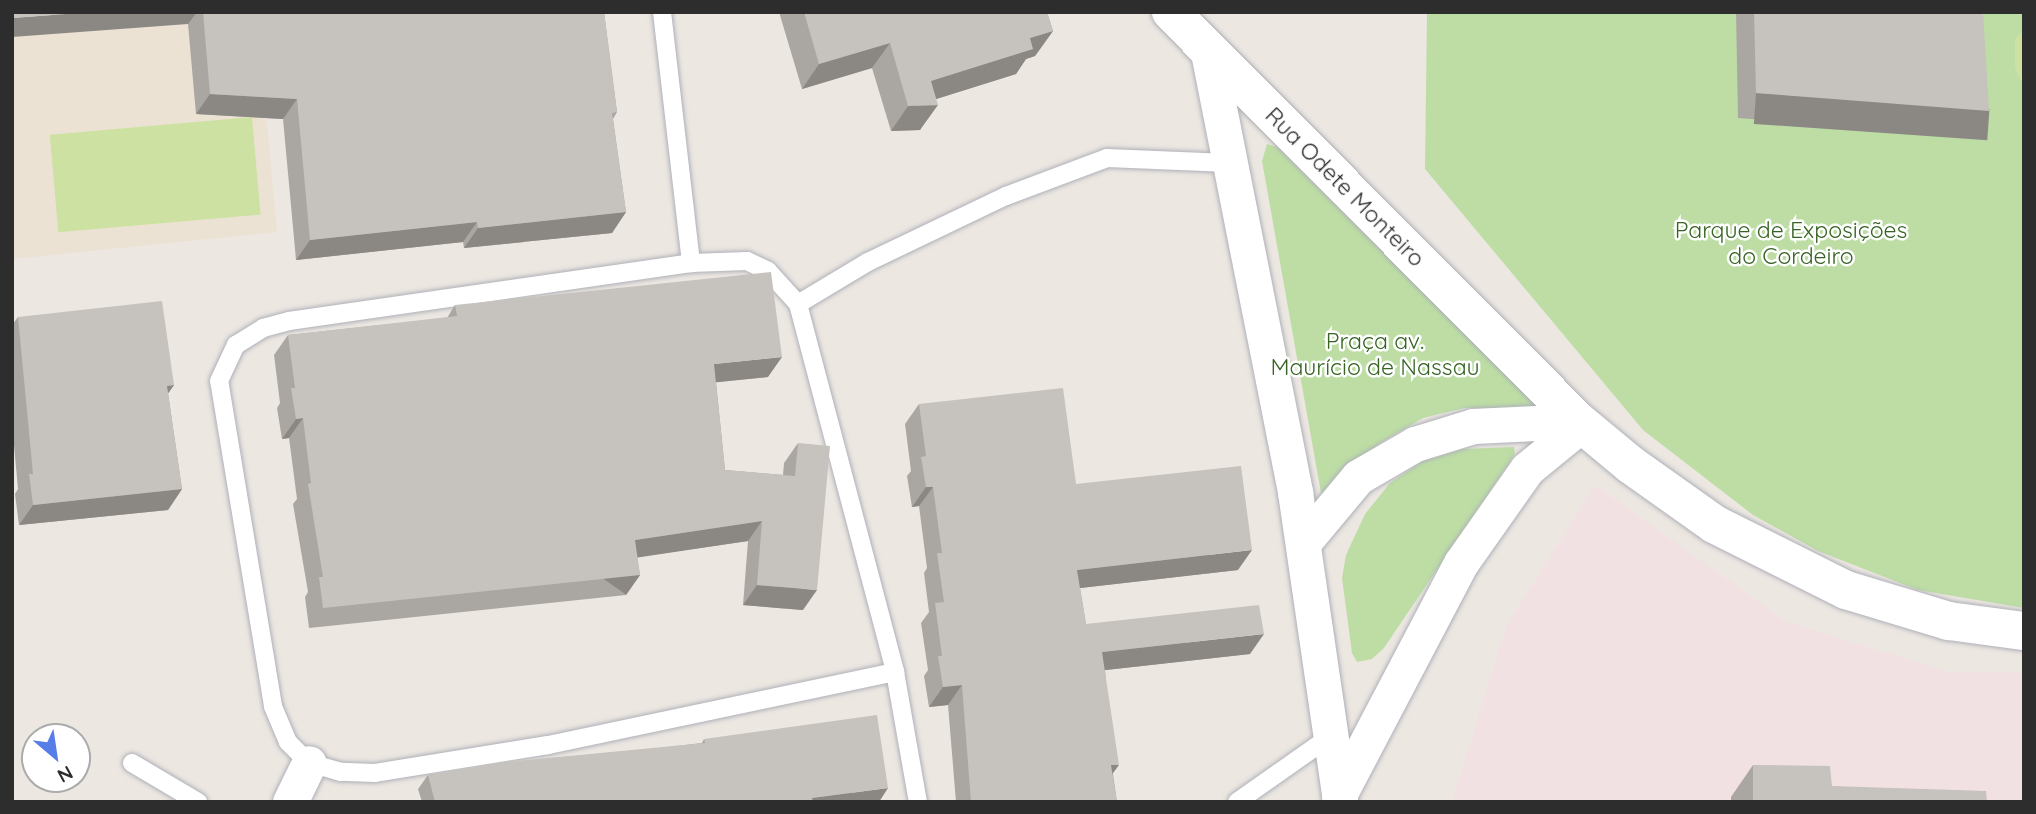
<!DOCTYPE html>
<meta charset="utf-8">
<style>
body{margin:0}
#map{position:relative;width:2036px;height:814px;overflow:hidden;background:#ede7e2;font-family:Quicksand,sans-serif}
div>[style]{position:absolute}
.education>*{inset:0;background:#ece2d4}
.medical>*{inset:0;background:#f2e1e3}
.green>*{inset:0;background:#bddda5}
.pitch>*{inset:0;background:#cde2a2;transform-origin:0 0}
.roads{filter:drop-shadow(0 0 2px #aeb1b8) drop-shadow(0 0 2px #aeb1b8)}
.lane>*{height:18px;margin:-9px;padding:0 9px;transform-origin:9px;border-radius:9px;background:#fff}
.street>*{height:35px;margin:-17.5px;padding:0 17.5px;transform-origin:17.5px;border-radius:17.5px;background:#fff}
.secondary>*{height:38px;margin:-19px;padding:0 19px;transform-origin:19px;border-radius:19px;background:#fff}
.wall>*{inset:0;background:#aaa7a3}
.shaded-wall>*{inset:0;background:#8b8884;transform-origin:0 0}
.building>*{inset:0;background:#c6c2bd}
span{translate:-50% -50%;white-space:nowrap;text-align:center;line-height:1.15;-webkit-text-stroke:5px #fff;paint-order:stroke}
.street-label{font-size:23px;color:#2d2d2d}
.park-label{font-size:23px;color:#376424}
.frame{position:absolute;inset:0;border:14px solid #2d2d2d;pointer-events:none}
.north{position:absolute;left:21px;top:723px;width:70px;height:70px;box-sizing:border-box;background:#fff;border:2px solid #ababab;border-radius:50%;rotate:151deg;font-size:19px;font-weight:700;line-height:28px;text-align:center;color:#2d2d2d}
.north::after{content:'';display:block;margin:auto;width:24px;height:32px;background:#567ee6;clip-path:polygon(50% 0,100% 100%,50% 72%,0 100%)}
</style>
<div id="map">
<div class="education">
<div style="clip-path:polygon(12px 12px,257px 12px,277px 232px,12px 259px)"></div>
</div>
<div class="medical">
<div style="clip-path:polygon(1595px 485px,1787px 622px,1949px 672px,2024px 672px,2024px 802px,1452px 802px,1506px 627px)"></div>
</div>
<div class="green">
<div style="clip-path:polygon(1427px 12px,2024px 12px,2024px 608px,1918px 590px,1818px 551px,1753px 515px,1643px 430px,1425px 169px)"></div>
<div style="clip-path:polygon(1267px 144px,1277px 147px,1537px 404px,1533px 408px,1464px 408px,1423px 418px,1380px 443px,1325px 496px,1321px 493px,1262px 161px)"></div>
<div style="clip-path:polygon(1514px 447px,1515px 454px,1384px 648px,1372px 659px,1357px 662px,1352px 653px,1342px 578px,1346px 555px,1365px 514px,1390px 483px,1423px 461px,1463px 449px)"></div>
</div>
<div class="pitch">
<div style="clip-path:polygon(2024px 30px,2024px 86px,2015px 69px,2015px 39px)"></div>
<div style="left:252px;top:117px;width:98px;height:203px;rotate:85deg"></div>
</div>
<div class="roads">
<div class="lane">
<div style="left:662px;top:12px;width:253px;rotate:83.4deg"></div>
<div style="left:747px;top:261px;width:23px;rotate:25deg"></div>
<div style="left:768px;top:271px;width:45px;rotate:47.7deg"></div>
<div style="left:798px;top:304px;width:381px;rotate:75.2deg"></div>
<div style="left:895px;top:672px;width:355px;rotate:168.1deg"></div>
<div style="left:548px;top:745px;width:175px;rotate:170.8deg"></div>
<div style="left:375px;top:773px;width:34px;rotate:-178deg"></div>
<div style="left:341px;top:772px;width:33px;rotate:-164deg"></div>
<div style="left:309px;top:763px;width:30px;rotate:-135deg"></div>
<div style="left:288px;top:742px;width:39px;rotate:-113deg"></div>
<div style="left:273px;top:706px;width:329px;rotate:-99.4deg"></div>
<div style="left:219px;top:381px;width:40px;rotate:-65deg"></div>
<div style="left:236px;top:345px;width:32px;rotate:-32deg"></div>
<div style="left:263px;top:328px;width:27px;rotate:-15deg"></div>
<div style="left:289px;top:321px;width:406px;rotate:-8.2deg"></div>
<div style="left:691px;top:263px;width:56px;rotate:-2deg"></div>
<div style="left:798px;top:304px;width:82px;rotate:-31deg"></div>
<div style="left:868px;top:262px;width:153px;rotate:-25.6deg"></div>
<div style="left:1006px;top:196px;width:108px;rotate:-20.6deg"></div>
<div style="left:1107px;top:158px;width:122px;rotate:2.3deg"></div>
<div style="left:895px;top:672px;width:132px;rotate:80deg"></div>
<div style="left:132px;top:763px;width:77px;rotate:30.6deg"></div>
<div style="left:1237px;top:802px;width:115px;rotate:-35.1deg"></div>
</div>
<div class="street">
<div style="left:1207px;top:47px;width:454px;rotate:78.8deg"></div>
<div style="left:1295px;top:492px;width:313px;rotate:81.7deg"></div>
<div style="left:1303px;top:543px;width:86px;rotate:-50.2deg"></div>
<div style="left:1358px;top:477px;width:66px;rotate:-30.1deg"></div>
<div style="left:1415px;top:444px;width:61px;rotate:-17.2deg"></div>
<div style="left:1473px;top:426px;width:105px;rotate:-2.7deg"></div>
<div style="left:1339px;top:795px;width:262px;rotate:-62.3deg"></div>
<div style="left:1461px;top:563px;width:115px;rotate:-54.9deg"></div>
<div style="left:1527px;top:469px;width:71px;rotate:-39.3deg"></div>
<div style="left:290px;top:802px;width:43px;rotate:-64deg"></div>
</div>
<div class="secondary">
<div style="left:1171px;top:12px;width:577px;rotate:45.14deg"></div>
<div style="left:1578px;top:421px;width:69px;rotate:39.7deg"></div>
<div style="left:1631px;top:465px;width:102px;rotate:35.4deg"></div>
<div style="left:1714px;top:524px;width:148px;rotate:26.6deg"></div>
<div style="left:1846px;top:590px;width:108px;rotate:16.8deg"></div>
<div style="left:1949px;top:621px;width:76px;rotate:7.6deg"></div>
</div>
</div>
<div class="wall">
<div style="clip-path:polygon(12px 12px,604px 12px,617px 112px,613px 119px,626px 212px,612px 233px,464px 248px,463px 242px,296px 260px,283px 119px,196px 114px,188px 24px)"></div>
<div style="clip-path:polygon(779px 12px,1047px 12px,1053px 31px,1035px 56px,1026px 59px,1016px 74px,936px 99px,920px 130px,891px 131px,872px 68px,802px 89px)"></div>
<div style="clip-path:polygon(1736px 12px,1983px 12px,1972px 136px,1738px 118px)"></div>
<div style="clip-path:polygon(455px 305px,768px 377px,716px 382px,725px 470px,783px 475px,784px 463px,798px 443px,803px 610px,743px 605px,748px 541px,637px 557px,640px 575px,626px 595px,309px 628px,305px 597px,308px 592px,293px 504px,297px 499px,289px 438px,282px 439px,277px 408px,280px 403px,274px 355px,288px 335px,447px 318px)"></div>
<div style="clip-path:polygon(18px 317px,174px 385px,168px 393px,182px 489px,168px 510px,19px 525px,15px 494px,18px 489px,12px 423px,12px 325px)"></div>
<div style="clip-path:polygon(919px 404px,1076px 484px,1238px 570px,1080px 588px,1086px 624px,1250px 654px,1105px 670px,1113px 774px,1117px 802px,956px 802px,948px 705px,929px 707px,924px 676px,928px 670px,921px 623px,929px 612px,924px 573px,927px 568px,919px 506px,912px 507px,907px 476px,911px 471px,905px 424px)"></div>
<div style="clip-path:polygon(704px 739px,879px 802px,422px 802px,418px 789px,428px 775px,702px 743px)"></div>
<div style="clip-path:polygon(1753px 765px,1832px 786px,1987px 802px,1731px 802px,1731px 797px)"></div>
</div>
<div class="shaded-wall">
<div style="clip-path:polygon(93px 12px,197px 12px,188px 24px,12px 37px,12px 18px)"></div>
<div style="clip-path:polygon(1328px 12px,1373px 12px,1327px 13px)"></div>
<div style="clip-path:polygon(1053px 31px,1035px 56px,1026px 59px,1016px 74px,914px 106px,938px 105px,920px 130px,891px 131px,908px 106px,931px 81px,1030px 38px)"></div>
<div style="clip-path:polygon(890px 43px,872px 68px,802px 89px,819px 64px)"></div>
<div style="left:1756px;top:93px;width:234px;height:31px;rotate:4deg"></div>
<div style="clip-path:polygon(210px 94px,297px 99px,283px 119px,196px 114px)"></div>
<div style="clip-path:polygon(626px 212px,612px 233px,464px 248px,478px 228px)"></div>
<div style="clip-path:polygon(477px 222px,463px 242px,296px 260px,310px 240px)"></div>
<div style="clip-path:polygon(782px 357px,768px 377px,700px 384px,714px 364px)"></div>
<div style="clip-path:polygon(174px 385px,160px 405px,167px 386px)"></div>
<div style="clip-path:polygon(303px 418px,289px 438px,282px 439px,296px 419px)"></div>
<div style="clip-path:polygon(926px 487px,933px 487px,919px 506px,912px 507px)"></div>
<div style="clip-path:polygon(182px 489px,168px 510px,19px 525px,33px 505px)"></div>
<div style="clip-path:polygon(762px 521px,748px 541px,621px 560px,635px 540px)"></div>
<div style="clip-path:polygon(1252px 550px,1238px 570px,1063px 590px,1077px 570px)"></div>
<div style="left:640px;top:575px;width:24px;height:319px;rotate:125deg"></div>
<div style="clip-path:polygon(757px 585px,817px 590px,803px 610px,743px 605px)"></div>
<div style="clip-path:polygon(1264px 634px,1250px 654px,1088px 672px,1102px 652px)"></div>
<div style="clip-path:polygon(962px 685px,948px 705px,929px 707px,943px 687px)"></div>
<div style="clip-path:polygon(1111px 765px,1119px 765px,1105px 784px)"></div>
<div style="clip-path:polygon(888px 788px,879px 802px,809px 802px,812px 798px)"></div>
</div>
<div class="building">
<div style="clip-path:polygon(12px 12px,93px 12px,12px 18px)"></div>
<div style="clip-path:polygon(203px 12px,604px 12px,617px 112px,612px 113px,626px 212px,478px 228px,477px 222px,310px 240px,297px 99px,210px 94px)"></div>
<div style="clip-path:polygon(804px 12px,1047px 12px,1053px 31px,1030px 38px,1033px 49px,931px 81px,938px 105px,908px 106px,890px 43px,819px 64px)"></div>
<div style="clip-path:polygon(1754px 12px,1983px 12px,1989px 111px,1756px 93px)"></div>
<div style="clip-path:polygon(771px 272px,782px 357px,714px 364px,725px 470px,795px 476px,798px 443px,830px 446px,817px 590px,757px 585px,762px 521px,635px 540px,640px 575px,323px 608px,319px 577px,323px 577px,308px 484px,311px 483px,303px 418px,296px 419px,291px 388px,295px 388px,288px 335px,457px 316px,455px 305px)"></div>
<div style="clip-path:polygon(162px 301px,174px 385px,167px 386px,182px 489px,33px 505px,29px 474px,33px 474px,18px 317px)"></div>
<div style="clip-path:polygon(1063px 388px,1076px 484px,1241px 466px,1252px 550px,1077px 570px,1086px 624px,1259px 605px,1264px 634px,1102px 652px,1119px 765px,1111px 765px,1117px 802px,971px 802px,962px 685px,943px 687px,938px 656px,942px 656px,935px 603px,944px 602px,937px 553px,942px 553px,933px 487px,926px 487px,921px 457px,926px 456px,919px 404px)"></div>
<div style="clip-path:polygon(877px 715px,888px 788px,812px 798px,813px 802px,435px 802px,428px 775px,506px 762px,705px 743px,704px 739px)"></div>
<div style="clip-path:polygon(1753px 765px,1830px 766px,1832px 786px,1986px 791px,1987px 802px,1753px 802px)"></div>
</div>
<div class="street-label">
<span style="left:1345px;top:187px;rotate:45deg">Rua Odete Monteiro</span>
</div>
<div class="park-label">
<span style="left:1791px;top:243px">Parque de Exposições<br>do Cordeiro</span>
<span style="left:1375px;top:354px">Praça av.<br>Maurício de Nassau</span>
</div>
<div class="frame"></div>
<div class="north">N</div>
</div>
